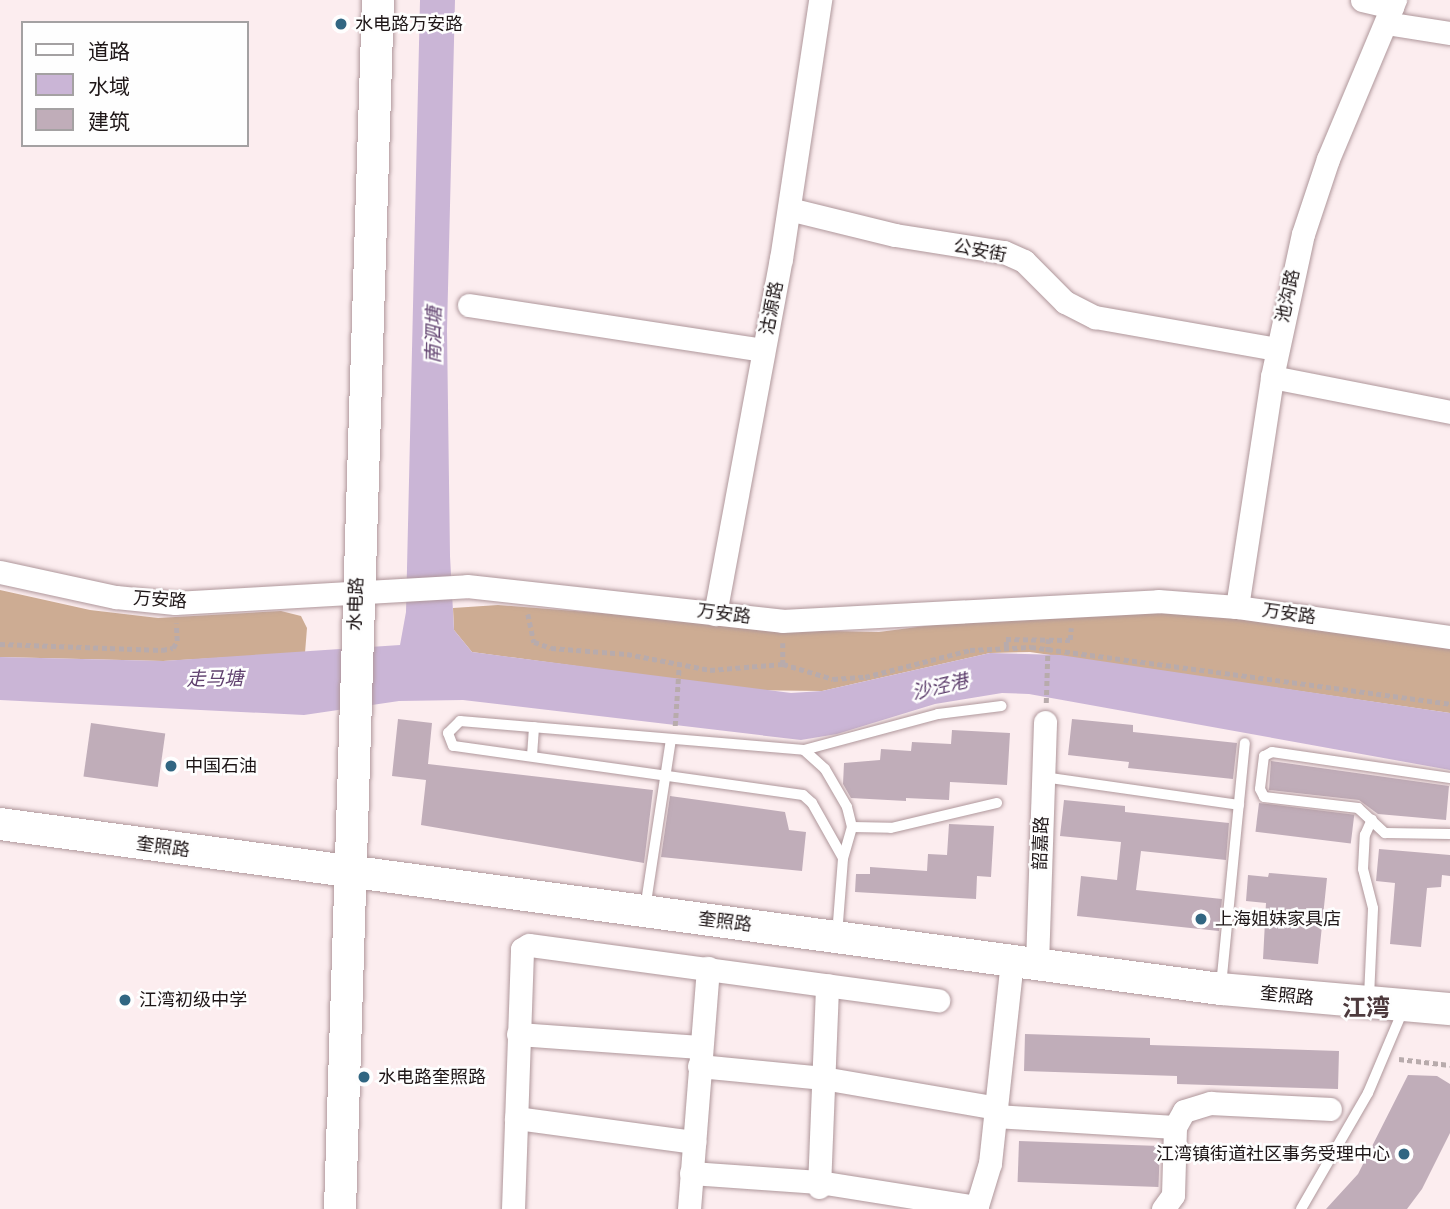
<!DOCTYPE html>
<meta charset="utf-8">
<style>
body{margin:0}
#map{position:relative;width:1450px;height:1209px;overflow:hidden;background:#fcedef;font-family:"Fira Sans Condensed","Noto Sans SC",sans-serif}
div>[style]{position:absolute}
.forest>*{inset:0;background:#cdac93}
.water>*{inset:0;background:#cab5d6}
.building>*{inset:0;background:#c0adb9;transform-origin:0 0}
.path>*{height:4.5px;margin-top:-2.25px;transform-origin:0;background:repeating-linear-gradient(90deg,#b8abac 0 5px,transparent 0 8.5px)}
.roads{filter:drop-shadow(0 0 2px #af979b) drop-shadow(0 0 2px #af979b)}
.lane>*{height:10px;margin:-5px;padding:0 5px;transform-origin:5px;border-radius:5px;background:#fff}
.street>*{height:23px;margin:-11.5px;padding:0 11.5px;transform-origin:11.5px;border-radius:11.5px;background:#fff}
.secondary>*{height:32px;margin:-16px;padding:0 16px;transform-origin:16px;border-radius:16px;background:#fff}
.path-bridge>*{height:4.5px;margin-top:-2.25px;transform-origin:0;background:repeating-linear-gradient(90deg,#b8abac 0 5px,transparent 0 8.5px)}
.dots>*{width:19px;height:19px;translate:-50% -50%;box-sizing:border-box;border:4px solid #fefefe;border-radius:50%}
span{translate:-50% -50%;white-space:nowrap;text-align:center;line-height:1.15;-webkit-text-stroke:5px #fefefe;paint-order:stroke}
.poi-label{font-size:18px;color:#1e1617}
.left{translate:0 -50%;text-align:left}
.right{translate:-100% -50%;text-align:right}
.street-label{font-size:18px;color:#1e1617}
.water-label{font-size:19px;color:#5f406e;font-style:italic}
.district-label{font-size:24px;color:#4d3a3d;font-weight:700}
.legend{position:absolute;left:21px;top:21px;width:228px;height:126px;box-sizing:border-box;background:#fefefe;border:2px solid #a4a1a2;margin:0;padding:9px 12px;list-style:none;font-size:21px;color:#1e1617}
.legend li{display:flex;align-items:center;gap:14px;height:35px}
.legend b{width:35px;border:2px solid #a4a1a2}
</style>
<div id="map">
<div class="forest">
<div style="clip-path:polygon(0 590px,90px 610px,158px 618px,281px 611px,301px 616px,307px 628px,305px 653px,163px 661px,0 657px)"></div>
<div style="clip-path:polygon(498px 605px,828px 631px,879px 632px,1017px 614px,1141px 608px,1273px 621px,1450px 649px,1450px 713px,1030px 652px,990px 653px,822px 691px,753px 690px,472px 652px,454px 630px,453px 608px)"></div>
</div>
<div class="water">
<div style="clip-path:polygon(420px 0,455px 0,447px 330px,450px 556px,454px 630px,472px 652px,791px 693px,822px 691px,990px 653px,1060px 655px,1450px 713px,1450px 770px,1029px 694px,1002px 693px,935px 704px,837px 734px,801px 740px,463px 700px,399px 701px,304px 715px,0 700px,0 657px,163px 661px,400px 645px,406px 612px)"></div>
</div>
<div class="building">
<div style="clip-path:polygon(398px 719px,432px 723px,428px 764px,653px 790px,644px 863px,421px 825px,426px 780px,392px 776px)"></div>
<div style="clip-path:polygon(1072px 719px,1133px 725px,1133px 732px,1237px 743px,1233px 779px,1128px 768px,1129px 762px,1068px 755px)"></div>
<div style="left:91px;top:723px;width:75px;height:54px;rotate:8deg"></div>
<div style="clip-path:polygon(952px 730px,1010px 733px,1007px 785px,950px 782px,949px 800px,906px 798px,906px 801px,851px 798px,843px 784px,844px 763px,880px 760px,881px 749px,911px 751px,912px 742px,951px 744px)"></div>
<div style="clip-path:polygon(1271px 761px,1449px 786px,1446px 820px,1378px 814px,1359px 800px,1269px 790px)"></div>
<div style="clip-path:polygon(670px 796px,785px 812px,789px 830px,806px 832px,802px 871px,661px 857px)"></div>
<div style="clip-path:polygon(1064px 800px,1125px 806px,1125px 812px,1229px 823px,1226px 860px,1141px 851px,1136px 890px,1222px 899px,1219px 931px,1077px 916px,1081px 876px,1117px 880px,1121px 842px,1060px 836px)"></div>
<div style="left:1259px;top:803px;width:96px;height:29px;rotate:7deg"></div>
<div style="clip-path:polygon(949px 824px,994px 826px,991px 877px,977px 876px,976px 899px,855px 892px,856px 874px,870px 874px,870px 867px,927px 871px,928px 854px,947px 855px)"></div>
<div style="clip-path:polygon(1379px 849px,1450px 855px,1450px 876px,1442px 875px,1441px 887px,1427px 888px,1421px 947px,1390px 944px,1395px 883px,1376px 881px)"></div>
<div style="clip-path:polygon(1269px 873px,1327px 878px,1318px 964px,1263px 959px,1266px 903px,1246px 901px,1248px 875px,1268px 877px)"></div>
<div style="clip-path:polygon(1025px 1034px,1150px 1038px,1150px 1045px,1339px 1051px,1338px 1089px,1177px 1084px,1177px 1076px,1024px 1071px)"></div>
<div style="clip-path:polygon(1408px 1075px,1437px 1076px,1450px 1084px,1450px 1133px,1422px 1189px,1407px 1209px,1326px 1209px,1358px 1174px)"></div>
<div style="left:1019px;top:1141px;width:141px;height:41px;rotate:2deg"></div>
</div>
<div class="path">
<div style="left:528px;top:614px;width:29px;rotate:78deg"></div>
<div style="left:534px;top:642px;width:18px;rotate:19deg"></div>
<div style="left:551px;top:648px;width:76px;rotate:4.5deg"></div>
<div style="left:627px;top:654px;width:85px;rotate:10.9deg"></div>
<div style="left:710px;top:670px;width:73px;rotate:-4.7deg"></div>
<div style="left:783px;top:664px;width:52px;rotate:16.7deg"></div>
<div style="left:833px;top:679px;width:32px;rotate:-4deg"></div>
<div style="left:865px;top:677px;width:108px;rotate:-14.4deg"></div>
<div style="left:970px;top:650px;width:61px;rotate:-2.8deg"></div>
<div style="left:1031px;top:647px;width:423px;rotate:7.7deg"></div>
<div style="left:783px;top:643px;width:21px;rotate:90deg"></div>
<div style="left:0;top:644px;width:162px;rotate:2.1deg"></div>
<div style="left:162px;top:650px;width:11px;rotate:-10deg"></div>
<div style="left:173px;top:648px;width:8px;rotate:-60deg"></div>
<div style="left:177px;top:641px;width:18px;rotate:-93deg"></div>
<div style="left:1006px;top:647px;width:8px;rotate:-90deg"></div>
<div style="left:1006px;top:639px;width:64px;rotate:0.9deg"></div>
<div style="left:1070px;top:640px;width:12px;rotate:-85deg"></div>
<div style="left:675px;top:726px;width:60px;rotate:-86.2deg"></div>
<div style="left:1399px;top:1059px;width:51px;rotate:6.7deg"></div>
</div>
<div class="roads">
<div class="lane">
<div style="left:804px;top:750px;width:28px;rotate:42deg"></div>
<div style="left:825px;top:769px;width:44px;rotate:59.9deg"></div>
<div style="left:847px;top:807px;width:21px;rotate:76deg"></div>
<div style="left:852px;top:827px;width:32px;rotate:106deg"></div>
<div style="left:532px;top:756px;width:29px;rotate:-86deg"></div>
<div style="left:1043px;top:777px;width:198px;rotate:8.1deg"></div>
<div style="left:1450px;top:778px;width:180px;rotate:-171.7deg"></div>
<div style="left:1272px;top:752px;width:9px;rotate:153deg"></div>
<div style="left:1264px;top:756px;width:33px;rotate:97deg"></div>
<div style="left:1260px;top:789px;width:9px;rotate:63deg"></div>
<div style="left:1264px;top:797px;width:95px;rotate:6.7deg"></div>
<div style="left:1358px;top:808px;width:37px;rotate:43deg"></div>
<div style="left:1385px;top:833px;width:65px;rotate:0.9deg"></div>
<div style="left:852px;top:827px;width:39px;rotate:1deg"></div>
<div style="left:891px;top:828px;width:109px;rotate:-13.3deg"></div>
<div style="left:645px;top:909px;width:171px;rotate:-81.3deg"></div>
<div style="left:837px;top:935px;width:77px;rotate:-85.5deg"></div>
<div style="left:843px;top:858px;width:63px;rotate:-119.4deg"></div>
<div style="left:812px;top:803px;width:12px;rotate:-138deg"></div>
<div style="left:803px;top:795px;width:353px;rotate:-172deg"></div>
<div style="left:453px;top:746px;width:14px;rotate:-111deg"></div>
<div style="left:448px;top:733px;width:17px;rotate:-45deg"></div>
<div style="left:460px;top:721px;width:345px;rotate:4.8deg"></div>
<div style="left:804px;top:750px;width:139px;rotate:-15deg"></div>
<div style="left:938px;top:714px;width:64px;rotate:-7.2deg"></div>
<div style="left:1221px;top:986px;width:244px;rotate:-84.4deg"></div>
<div style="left:1369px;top:997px;width:89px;rotate:-87.4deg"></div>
<div style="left:1373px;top:908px;width:40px;rotate:-104.4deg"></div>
<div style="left:1363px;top:869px;width:34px;rotate:-87deg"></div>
<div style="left:1365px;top:835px;width:17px;rotate:-66deg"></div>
<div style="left:1301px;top:1209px;width:134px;rotate:-60deg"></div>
<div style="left:1368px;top:1093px;width:90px;rotate:-67.1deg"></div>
</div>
<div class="street">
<div style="left:1362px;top:0;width:31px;rotate:13deg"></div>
<div style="left:1386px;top:23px;width:65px;rotate:8.9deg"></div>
<div style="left:789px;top:209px;width:109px;rotate:13.8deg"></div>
<div style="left:895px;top:235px;width:110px;rotate:8.9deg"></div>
<div style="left:1004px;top:252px;width:22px;rotate:24deg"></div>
<div style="left:1024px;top:261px;width:58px;rotate:45deg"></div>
<div style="left:1065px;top:302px;width:34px;rotate:27deg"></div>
<div style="left:1095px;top:317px;width:185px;rotate:10deg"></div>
<div style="left:469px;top:305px;width:297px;rotate:8.7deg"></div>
<div style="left:1272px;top:377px;width:181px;rotate:11.1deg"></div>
<div style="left:0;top:572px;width:119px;rotate:12.2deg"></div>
<div style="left:116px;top:597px;width:59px;rotate:5.8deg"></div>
<div style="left:175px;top:603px;width:292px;rotate:-3.3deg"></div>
<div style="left:467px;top:586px;width:317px;rotate:6.3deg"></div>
<div style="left:782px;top:621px;width:377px;rotate:-3deg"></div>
<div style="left:1158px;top:601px;width:79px;rotate:4.3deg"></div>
<div style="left:1237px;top:607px;width:215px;rotate:8deg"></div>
<div style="left:1237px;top:607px;width:233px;rotate:-81.3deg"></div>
<div style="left:1272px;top:377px;width:146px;rotate:-77.8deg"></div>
<div style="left:1303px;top:234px;width:79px;rotate:-71.6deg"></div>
<div style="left:1328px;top:159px;width:173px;rotate:-67.2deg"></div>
<div style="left:715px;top:614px;width:361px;rotate:-79.5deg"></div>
<div style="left:781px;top:259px;width:262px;rotate:-81.4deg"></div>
<div style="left:1037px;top:964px;width:242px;rotate:-88.1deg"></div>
<div style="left:518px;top:1034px;width:182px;rotate:4.1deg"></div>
<div style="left:699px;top:1066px;width:125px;rotate:5.5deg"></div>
<div style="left:823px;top:1078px;width:176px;rotate:9.8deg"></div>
<div style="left:995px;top:1116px;width:180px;rotate:3.5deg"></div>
<div style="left:516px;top:1118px;width:180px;rotate:7.7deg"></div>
<div style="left:691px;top:1173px;width:128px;rotate:4deg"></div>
<div style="left:819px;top:1182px;width:160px;rotate:9deg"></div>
<div style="left:819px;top:1187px;width:202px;rotate:-87.7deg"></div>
<div style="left:513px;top:1209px;width:260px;rotate:-88deg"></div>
<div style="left:522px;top:949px;width:8px;rotate:-30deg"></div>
<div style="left:529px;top:945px;width:413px;rotate:7.7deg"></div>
<div style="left:689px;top:1209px;width:242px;rotate:-85.5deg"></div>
<div style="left:976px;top:1209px;width:48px;rotate:-73.1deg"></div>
<div style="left:990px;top:1163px;width:203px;rotate:-83.8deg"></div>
<div style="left:1163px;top:1209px;width:17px;rotate:-54deg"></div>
<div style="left:1173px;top:1195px;width:68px;rotate:-88.3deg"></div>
<div style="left:1175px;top:1127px;width:18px;rotate:-61deg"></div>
<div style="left:1184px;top:1111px;width:28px;rotate:-17deg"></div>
<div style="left:1211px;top:1103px;width:119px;rotate:2.9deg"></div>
</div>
<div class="secondary">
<div style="left:0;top:824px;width:1232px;rotate:7.7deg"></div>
<div style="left:1221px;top:989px;width:230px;rotate:5deg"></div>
<div style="left:340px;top:1209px;width:1210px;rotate:-88.2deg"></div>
</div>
</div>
<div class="path-bridge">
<div style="left:1046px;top:703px;width:64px;rotate:-88.2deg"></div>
</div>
<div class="dots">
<div style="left:341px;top:24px;background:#316682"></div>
<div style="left:171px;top:766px;background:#316682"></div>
<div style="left:1201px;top:919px;background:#316682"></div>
<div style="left:125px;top:1000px;background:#316682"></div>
<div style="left:364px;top:1077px;background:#316682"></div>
<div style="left:1404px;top:1154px;background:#316682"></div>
</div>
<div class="poi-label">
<span class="left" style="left:355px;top:24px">水电路万安路</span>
<span class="left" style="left:185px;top:766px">中国石油</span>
<span class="left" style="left:1215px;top:919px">上海姐妹家具店</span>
<span class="left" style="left:139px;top:1000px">江湾初级中学</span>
<span class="left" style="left:378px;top:1077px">水电路奎照路</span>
<span class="right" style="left:1390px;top:1154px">江湾镇街道社区事务受理中心</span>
</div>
<div class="street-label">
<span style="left:980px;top:251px;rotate:11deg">公安街</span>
<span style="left:1288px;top:296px;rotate:-78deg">池沟路</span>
<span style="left:772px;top:308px;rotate:-79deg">沽源路</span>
<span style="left:160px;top:600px;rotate:4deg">万安路</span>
<span style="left:356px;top:604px;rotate:-88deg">水电路</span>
<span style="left:724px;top:614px;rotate:7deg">万安路</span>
<span style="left:1289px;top:614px;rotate:8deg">万安路</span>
<span style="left:1041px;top:843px;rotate:-88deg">韶嘉路</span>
<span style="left:163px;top:847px;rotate:8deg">奎照路</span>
<span style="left:725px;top:922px;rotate:7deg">奎照路</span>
<span style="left:1287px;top:996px;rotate:6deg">奎照路</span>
</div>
<div class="water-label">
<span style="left:434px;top:335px;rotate:-89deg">南泗塘</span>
<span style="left:215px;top:679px;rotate:-1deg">走马塘</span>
<span style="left:940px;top:687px;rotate:-13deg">沙泾港</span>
</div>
<div class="district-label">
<span style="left:1366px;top:1009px">江湾</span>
</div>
<ul class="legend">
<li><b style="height:9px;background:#fff"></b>道路</li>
<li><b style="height:19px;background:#cab5d6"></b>水域</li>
<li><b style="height:19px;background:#c0adb9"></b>建筑</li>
</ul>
</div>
